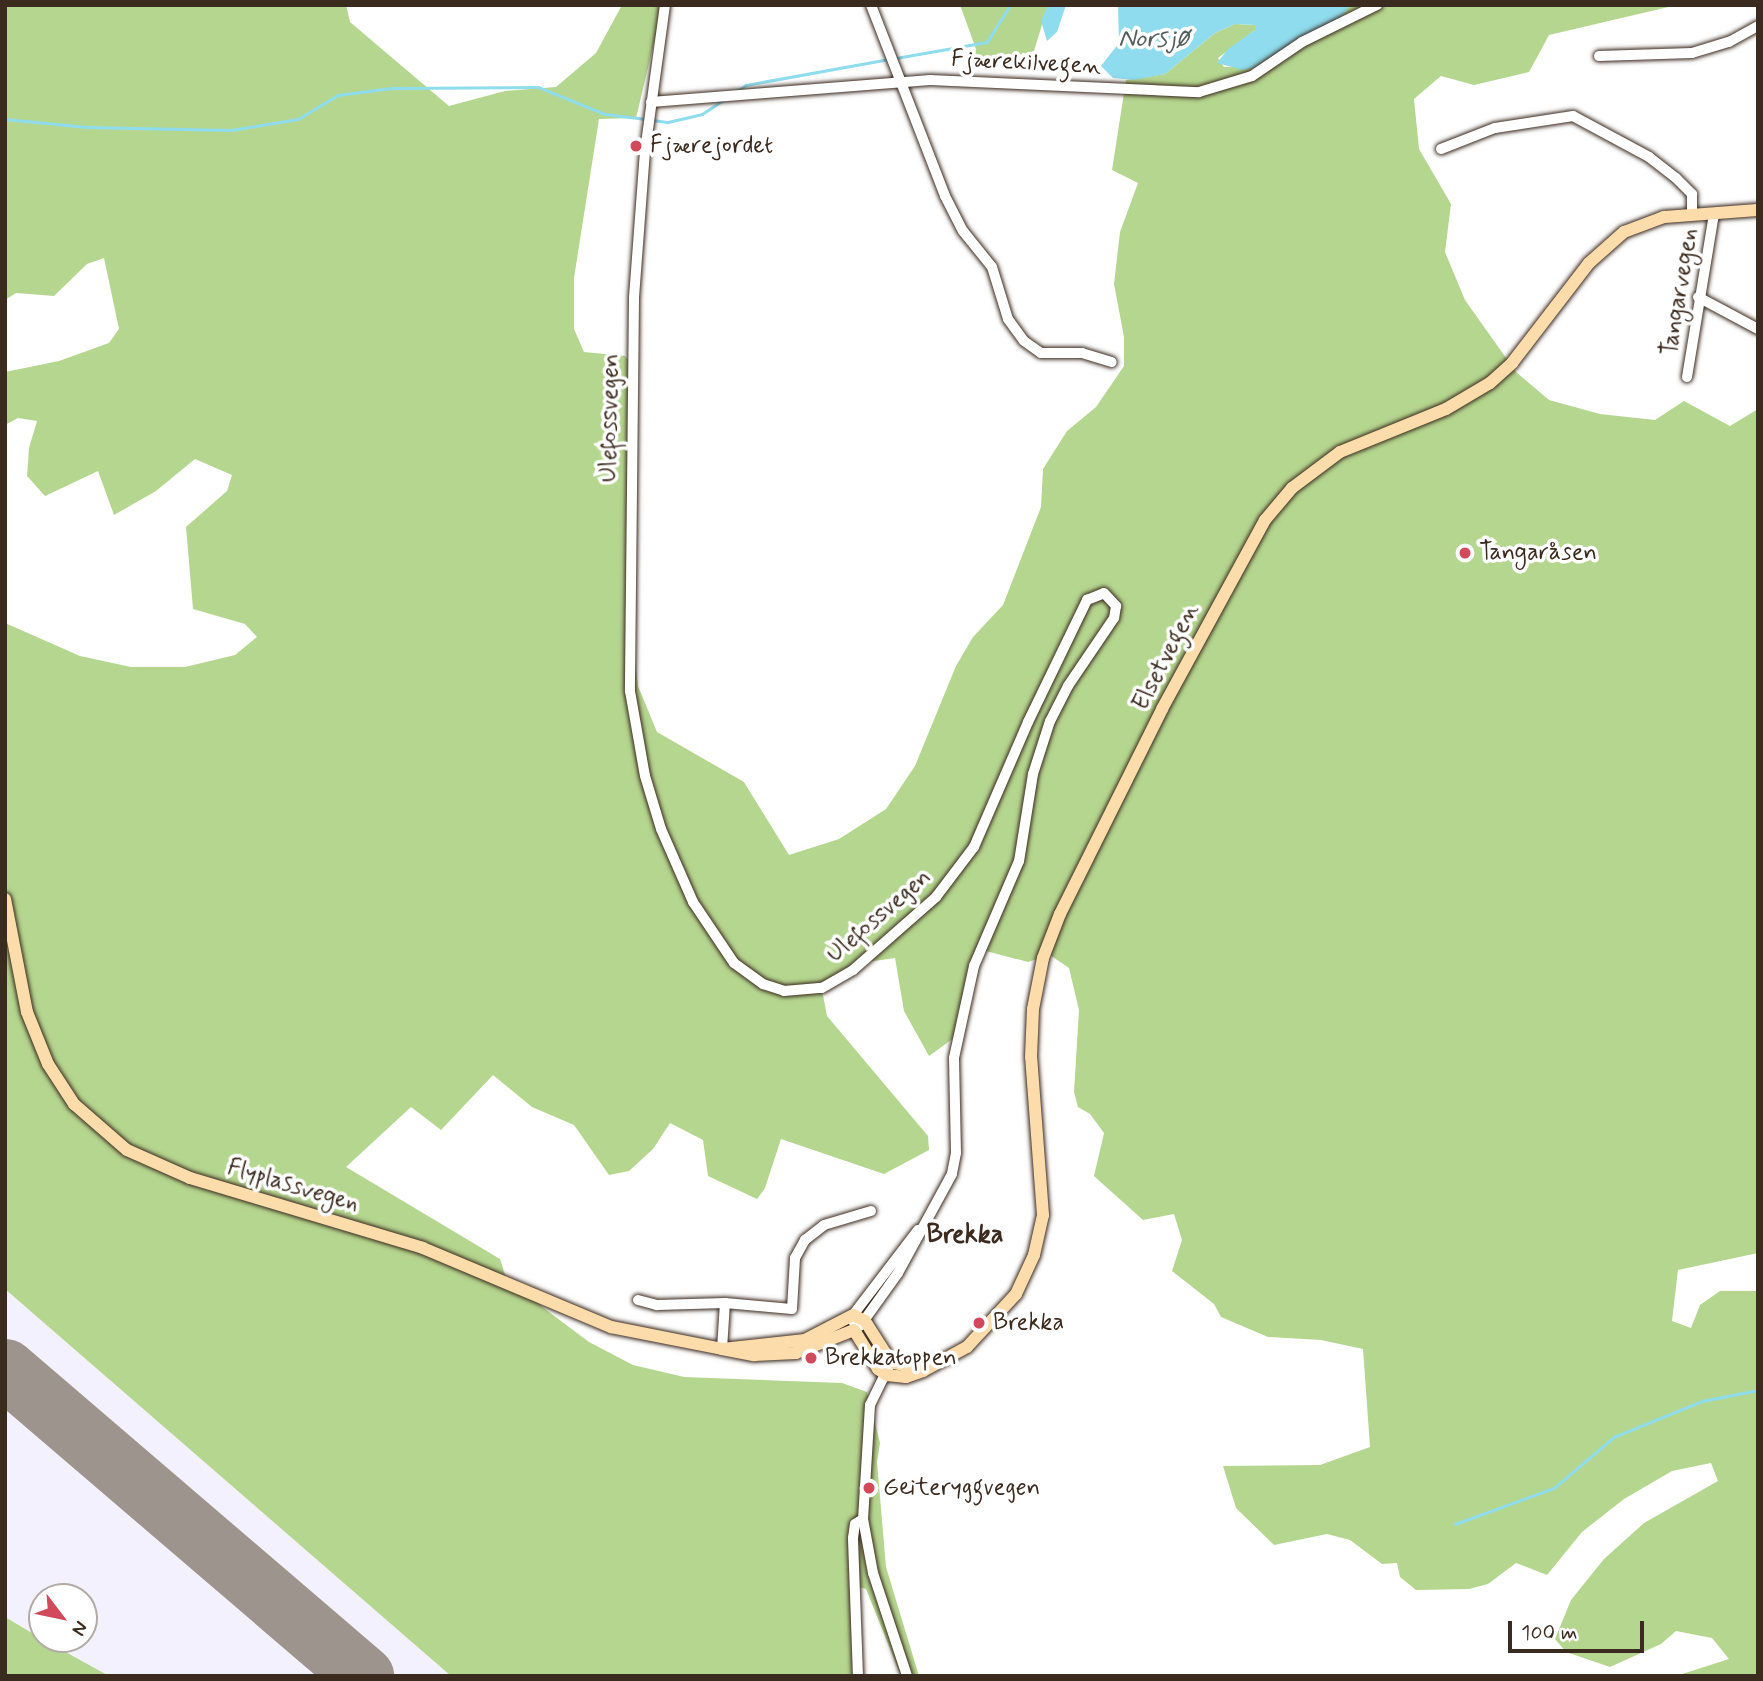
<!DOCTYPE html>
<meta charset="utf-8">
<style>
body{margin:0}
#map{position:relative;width:1763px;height:1681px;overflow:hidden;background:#fff;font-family:Mynerve,sans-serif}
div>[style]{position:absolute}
.built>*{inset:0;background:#f3f1fe}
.green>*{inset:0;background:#b5d68f}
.water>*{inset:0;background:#8edced}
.stream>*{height:2.5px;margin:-1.25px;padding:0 1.25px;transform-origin:1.25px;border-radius:1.25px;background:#8edced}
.runway>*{height:61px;margin:-30.5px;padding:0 30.5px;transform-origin:30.5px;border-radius:30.5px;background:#9d948e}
.roads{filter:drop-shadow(0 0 2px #3b2a1e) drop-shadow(0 0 2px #3b2a1e)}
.minor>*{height:10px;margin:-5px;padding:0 5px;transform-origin:5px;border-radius:5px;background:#fff}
.major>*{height:12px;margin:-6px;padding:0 6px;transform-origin:6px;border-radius:6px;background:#fddcac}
.dots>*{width:19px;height:19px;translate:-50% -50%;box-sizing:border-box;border:4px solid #fff;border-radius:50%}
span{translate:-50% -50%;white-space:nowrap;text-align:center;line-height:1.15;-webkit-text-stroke:7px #fff;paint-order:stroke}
.street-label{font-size:24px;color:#3b2a1e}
.poi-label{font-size:24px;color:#3b2a1e}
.left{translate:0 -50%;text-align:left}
.water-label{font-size:26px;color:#545f5c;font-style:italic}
.neighbourhood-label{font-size:26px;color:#3b2a1e;font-weight:700}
.frame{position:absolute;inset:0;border:7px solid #3b2a1e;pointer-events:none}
.north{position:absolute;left:28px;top:1583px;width:70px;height:70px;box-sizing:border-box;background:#fff;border:2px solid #b1aaa5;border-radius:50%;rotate:122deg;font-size:19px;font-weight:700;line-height:28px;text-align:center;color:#3b2a1e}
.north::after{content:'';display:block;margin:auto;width:24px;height:32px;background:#d1495b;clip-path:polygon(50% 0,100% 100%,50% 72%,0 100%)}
.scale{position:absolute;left:1508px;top:1621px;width:136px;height:32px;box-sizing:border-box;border:4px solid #3b2a1e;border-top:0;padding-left:9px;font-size:21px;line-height:24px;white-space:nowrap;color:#3b2a1e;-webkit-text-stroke:5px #fff;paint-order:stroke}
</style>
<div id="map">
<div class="built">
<div style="clip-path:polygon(evenodd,5px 1289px,131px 1393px,451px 1676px,40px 1676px,5px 1658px,5px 1289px,42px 1597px,84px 1597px,84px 1639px,42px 1639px,42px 1597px)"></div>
</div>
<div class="green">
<div style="clip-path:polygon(5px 5px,346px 5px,350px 22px,449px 106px,505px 91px,556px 87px,596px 53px,622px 5px,663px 5px,636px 118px,599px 119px,574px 278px,574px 329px,584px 352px,625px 356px,637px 370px,632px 633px,638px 686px,657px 732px,744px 782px,789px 855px,839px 839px,886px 809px,915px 766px,956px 666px,973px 637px,1003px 605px,1041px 507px,1043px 469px,1067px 431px,1096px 407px,1124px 366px,1124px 337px,1114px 284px,1120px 232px,1138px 183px,1112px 170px,1126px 80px,1165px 74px,1215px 33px,1235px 24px,1255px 25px,1255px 30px,1218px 58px,1224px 67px,1255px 67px,1350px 5px,1677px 5px,1549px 35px,1529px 72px,1474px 85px,1441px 76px,1414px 99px,1419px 149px,1451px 204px,1445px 252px,1465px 300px,1516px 372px,1549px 400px,1600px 414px,1655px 420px,1684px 401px,1730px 426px,1758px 409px,1758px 1253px,1678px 1270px,1672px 1321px,1691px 1328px,1700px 1305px,1720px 1291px,1758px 1291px,1758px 1676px,1676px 1676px,1729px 1659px,1712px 1638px,1676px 1631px,1661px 1644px,1610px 1667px,1566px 1652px,1555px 1639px,1571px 1600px,1604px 1559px,1644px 1523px,1718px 1481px,1711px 1463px,1672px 1471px,1624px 1499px,1582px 1532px,1547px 1575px,1516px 1563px,1488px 1584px,1469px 1589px,1416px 1590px,1400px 1577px,1397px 1563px,1382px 1564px,1350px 1540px,1327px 1534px,1274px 1545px,1236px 1508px,1223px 1466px,1320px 1465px,1370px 1447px,1363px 1349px,1321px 1340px,1268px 1337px,1221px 1317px,1214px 1304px,1172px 1271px,1182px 1240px,1174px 1214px,1143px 1220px,1094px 1176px,1104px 1133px,1090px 1114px,1078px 1107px,1074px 1092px,1079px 1010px,1069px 968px,1050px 955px,1028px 962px,986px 951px,972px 973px,954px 1038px,929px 1056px,904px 1011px,895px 958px,867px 962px,822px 990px,827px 1016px,928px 1136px,929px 1150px,884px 1174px,781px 1139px,765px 1188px,757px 1199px,708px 1176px,703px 1140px,670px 1123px,653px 1149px,629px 1171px,609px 1175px,574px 1125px,532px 1107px,493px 1075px,441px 1130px,411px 1107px,346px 1167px,500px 1259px,505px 1275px,545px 1309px,589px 1342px,633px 1365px,684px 1377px,842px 1383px,867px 1392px,880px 1443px,877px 1462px,886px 1567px,919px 1676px,901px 1676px,866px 1589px,851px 1585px,852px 1676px,451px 1676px,5px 1289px,5px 623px,80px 656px,131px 667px,185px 667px,235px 655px,257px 637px,245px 624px,193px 609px,186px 527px,227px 491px,232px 475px,195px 459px,156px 491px,114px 515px,98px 471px,45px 496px,27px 476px,29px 448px,37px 421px,18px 418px,5px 425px,5px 372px,59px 361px,109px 343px,119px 329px,104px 258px,87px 264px,54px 296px,16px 293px,5px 300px)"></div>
<div style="clip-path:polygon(960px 5px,1048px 5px,1034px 51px,973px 68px,976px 49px)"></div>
<div style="clip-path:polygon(5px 1617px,42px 1639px,109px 1676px,5px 1676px)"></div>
</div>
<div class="water">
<div style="clip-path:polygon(1048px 5px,1066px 5px,1057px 32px,1047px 41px,1041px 21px)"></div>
<div style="clip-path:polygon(1118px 5px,1350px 5px,1343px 16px,1255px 67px,1243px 70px,1217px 63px,1228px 49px,1255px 30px,1255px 25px,1235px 24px,1215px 33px,1165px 74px,1134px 80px,1113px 78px,1101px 66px,1119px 43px)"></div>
</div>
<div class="stream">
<div style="left:896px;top:58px;width:92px;rotate:-10deg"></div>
<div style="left:987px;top:42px;width:44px;rotate:-58.1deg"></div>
<div style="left:736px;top:92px;width:12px;rotate:-35deg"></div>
<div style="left:746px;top:85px;width:145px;rotate:-10.3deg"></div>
<div style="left:5px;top:119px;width:82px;rotate:5.6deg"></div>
<div style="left:87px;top:127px;width:144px;rotate:1.2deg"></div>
<div style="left:231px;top:130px;width:68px;rotate:-9.3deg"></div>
<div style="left:298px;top:119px;width:47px;rotate:-31deg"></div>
<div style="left:338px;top:95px;width:53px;rotate:-7.5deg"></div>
<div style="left:391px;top:88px;width:147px;rotate:-0.4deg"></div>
<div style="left:538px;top:87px;width:72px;rotate:21.9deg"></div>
<div style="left:605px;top:114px;width:41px;rotate:7deg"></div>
<div style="left:653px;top:120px;width:15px;rotate:8deg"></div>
<div style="left:668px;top:122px;width:35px;rotate:-13deg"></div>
<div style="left:702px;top:114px;width:24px;rotate:-33deg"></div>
<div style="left:1455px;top:1524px;width:105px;rotate:-20deg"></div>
<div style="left:1554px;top:1488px;width:79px;rotate:-40.4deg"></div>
<div style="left:1614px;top:1437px;width:95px;rotate:-22.2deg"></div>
<div style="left:1702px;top:1401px;width:57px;rotate:-11.1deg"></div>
</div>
<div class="runway">
<div style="left:5px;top:1369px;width:472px;rotate:40.6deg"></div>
</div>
<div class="roads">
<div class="minor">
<div style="left:665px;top:5px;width:147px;rotate:97.8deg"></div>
<div style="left:645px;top:151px;width:147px;rotate:94.3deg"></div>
<div style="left:634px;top:298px;width:393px;rotate:90.6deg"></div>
<div style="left:630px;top:691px;width:86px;rotate:80deg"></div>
<div style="left:645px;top:776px;width:55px;rotate:73.2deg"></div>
<div style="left:661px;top:829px;width:80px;rotate:66.3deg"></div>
<div style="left:693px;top:902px;width:73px;rotate:56.1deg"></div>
<div style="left:734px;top:963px;width:36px;rotate:36deg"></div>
<div style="left:763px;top:984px;width:22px;rotate:18deg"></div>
<div style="left:784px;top:991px;width:38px;rotate:-5deg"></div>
<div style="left:822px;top:988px;width:36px;rotate:-30deg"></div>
<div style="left:853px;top:970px;width:111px;rotate:-41.3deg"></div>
<div style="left:936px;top:897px;width:63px;rotate:-52.8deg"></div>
<div style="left:974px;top:847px;width:136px;rotate:-66.6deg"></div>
<div style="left:1028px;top:722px;width:136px;rotate:-64.2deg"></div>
<div style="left:1087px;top:600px;width:18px;rotate:-22deg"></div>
<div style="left:1104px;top:593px;width:18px;rotate:47deg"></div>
<div style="left:1116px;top:606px;width:12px;rotate:99deg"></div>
<div style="left:1114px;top:618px;width:82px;rotate:124.1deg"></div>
<div style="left:1068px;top:686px;width:39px;rotate:117deg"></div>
<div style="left:1050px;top:721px;width:56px;rotate:107.8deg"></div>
<div style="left:1033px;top:774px;width:88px;rotate:99.1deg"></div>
<div style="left:1019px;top:861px;width:114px;rotate:113.2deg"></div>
<div style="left:974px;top:966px;width:94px;rotate:102.3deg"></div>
<div style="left:954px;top:1058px;width:95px;rotate:88.8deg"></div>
<div style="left:956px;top:1153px;width:21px;rotate:101deg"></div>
<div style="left:952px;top:1174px;width:113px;rotate:118.6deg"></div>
<div style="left:898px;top:1273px;width:65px;rotate:125.6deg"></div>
<div style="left:871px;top:5px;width:205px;rotate:68.8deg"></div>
<div style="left:945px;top:196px;width:39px;rotate:63deg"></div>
<div style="left:963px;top:231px;width:46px;rotate:51.1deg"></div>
<div style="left:992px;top:267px;width:54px;rotate:72.9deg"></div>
<div style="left:1008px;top:319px;width:27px;rotate:54deg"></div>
<div style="left:1024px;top:341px;width:21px;rotate:35deg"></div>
<div style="left:1041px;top:353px;width:41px"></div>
<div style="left:1082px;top:353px;width:31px;rotate:17deg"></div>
<div style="left:1599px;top:56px;width:93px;rotate:-1.8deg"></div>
<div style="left:1692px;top:53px;width:39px;rotate:-17deg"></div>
<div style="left:1729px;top:42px;width:33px;rotate:-29deg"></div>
<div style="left:651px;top:102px;width:280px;rotate:-4.5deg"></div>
<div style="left:930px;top:80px;width:269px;rotate:2.6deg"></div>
<div style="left:1199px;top:92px;width:55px;rotate:-16.8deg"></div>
<div style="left:1252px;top:76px;width:60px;rotate:-34.2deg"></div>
<div style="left:1302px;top:42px;width:84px;rotate:-26.3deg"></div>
<div style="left:1441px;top:149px;width:58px;rotate:-21.3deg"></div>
<div style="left:1495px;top:128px;width:79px;rotate:-8.7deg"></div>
<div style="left:1573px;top:116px;width:86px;rotate:28.3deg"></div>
<div style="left:1649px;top:157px;width:34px;rotate:38deg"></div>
<div style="left:1676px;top:178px;width:23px;rotate:45deg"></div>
<div style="left:1692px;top:194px;width:21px;rotate:90deg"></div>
<div style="left:1698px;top:297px;width:68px;rotate:28.1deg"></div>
<div style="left:1687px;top:377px;width:165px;rotate:-80.6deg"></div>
<div style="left:638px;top:1300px;width:20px;rotate:15deg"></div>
<div style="left:657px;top:1305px;width:68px;rotate:-1.7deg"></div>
<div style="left:725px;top:1303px;width:67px;rotate:5.1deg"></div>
<div style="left:792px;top:1309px;width:51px;rotate:-86.6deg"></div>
<div style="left:795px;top:1258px;width:21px;rotate:-61deg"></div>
<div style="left:805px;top:1240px;width:24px;rotate:-38deg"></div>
<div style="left:824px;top:1225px;width:49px;rotate:-16.6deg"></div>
<div style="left:853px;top:1321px;width:6px;rotate:-90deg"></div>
<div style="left:853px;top:1315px;width:107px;rotate:-52.6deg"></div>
<div style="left:722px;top:1349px;width:46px;rotate:-86.3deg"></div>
<div style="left:891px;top:1362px;width:48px;rotate:116deg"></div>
<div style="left:870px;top:1405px;width:114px;rotate:93.5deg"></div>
<div style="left:863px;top:1519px;width:55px;rotate:79.5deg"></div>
<div style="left:873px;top:1573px;width:108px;rotate:71.7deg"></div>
<div style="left:858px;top:1676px;width:138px;rotate:-92.1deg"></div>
<div style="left:853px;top:1538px;width:14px;rotate:-82deg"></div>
<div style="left:855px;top:1524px;width:9px;rotate:-32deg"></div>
</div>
<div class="major">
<div style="left:5px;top:899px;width:115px;rotate:79deg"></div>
<div style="left:27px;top:1012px;width:56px;rotate:68deg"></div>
<div style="left:48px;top:1064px;width:48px;rotate:57deg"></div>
<div style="left:74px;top:1104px;width:70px;rotate:41deg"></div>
<div style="left:127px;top:1150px;width:69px;rotate:24deg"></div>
<div style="left:190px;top:1178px;width:243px;rotate:16.7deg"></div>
<div style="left:423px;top:1248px;width:204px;rotate:22.8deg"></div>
<div style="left:611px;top:1327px;width:113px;rotate:11.2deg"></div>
<div style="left:936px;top:1363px;width:30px;rotate:174deg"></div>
<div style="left:906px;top:1366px;width:16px;rotate:-165deg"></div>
<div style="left:891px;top:1362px;width:49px;rotate:-122.4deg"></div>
<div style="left:865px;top:1321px;width:13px;rotate:-153deg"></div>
<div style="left:853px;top:1315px;width:54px;rotate:152.5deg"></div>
<div style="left:805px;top:1340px;width:83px;rotate:173.8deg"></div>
<div style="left:722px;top:1349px;width:33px;rotate:11deg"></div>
<div style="left:754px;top:1355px;width:42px;rotate:-2.7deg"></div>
<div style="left:796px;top:1353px;width:62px;rotate:-21.6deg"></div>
<div style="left:854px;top:1330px;width:46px;rotate:58.4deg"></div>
<div style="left:878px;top:1369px;width:11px;rotate:34deg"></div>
<div style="left:887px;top:1375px;width:19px;rotate:6deg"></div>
<div style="left:906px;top:1377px;width:18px;rotate:-19deg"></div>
<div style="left:923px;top:1371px;width:50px;rotate:-28.6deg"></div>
<div style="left:967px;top:1347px;width:72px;rotate:-47.2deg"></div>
<div style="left:1016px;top:1294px;width:43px;rotate:-65.2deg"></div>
<div style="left:1034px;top:1255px;width:41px;rotate:-77.3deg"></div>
<div style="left:1043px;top:1215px;width:158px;rotate:-94.3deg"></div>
<div style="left:1031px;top:1057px;width:48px;rotate:-87.6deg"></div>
<div style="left:1033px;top:1009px;width:52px;rotate:-78.9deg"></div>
<div style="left:1043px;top:958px;width:47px;rotate:-68.9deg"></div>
<div style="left:1060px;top:914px;width:229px;rotate:-63.5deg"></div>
<div style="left:1162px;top:709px;width:215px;rotate:-61.4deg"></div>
<div style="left:1265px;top:520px;width:42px;rotate:-49.8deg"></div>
<div style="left:1292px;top:488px;width:60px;rotate:-36.9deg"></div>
<div style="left:1340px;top:452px;width:114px;rotate:-22.1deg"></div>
<div style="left:1446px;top:409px;width:51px;rotate:-30.6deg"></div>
<div style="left:1490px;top:383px;width:30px;rotate:-42deg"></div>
<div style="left:1512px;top:363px;width:126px;rotate:-52.4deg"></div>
<div style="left:1589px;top:263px;width:47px;rotate:-41.5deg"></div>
<div style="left:1624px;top:232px;width:43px;rotate:-20.6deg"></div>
<div style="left:1664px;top:217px;width:94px;rotate:-4.3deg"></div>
</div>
</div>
<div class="dots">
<div style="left:636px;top:146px;background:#d1495b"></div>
<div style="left:1465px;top:553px;background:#d1495b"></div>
<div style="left:979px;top:1323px;background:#d1495b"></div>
<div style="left:811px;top:1358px;background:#d1495b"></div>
<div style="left:869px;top:1488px;background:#d1495b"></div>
</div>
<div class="street-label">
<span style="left:1026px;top:63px;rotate:3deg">Fjærekilvegen</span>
<span style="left:1680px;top:292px;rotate:-81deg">Tangarvegen</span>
<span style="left:610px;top:418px;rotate:-89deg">Ulefossvegen</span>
<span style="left:1166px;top:657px;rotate:-63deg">Elsetvegen</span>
<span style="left:879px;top:916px;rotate:-41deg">Ulefossvegen</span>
<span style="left:293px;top:1186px;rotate:16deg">Flyplassvegen</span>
</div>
<div class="poi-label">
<span class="left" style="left:650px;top:146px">Fjærejordet</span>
<span class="left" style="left:1479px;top:553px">Tangaråsen</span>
<span class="left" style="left:993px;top:1323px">Brekka</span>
<span class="left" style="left:825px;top:1358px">Brekkatoppen</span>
<span class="left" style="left:883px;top:1488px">Geiteryggvegen</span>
</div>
<div class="water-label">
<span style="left:1154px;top:40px">Norsjø</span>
</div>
<div class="neighbourhood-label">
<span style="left:965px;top:1236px">Brekka</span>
</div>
<div class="frame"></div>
<div class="north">N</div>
<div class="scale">100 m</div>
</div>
